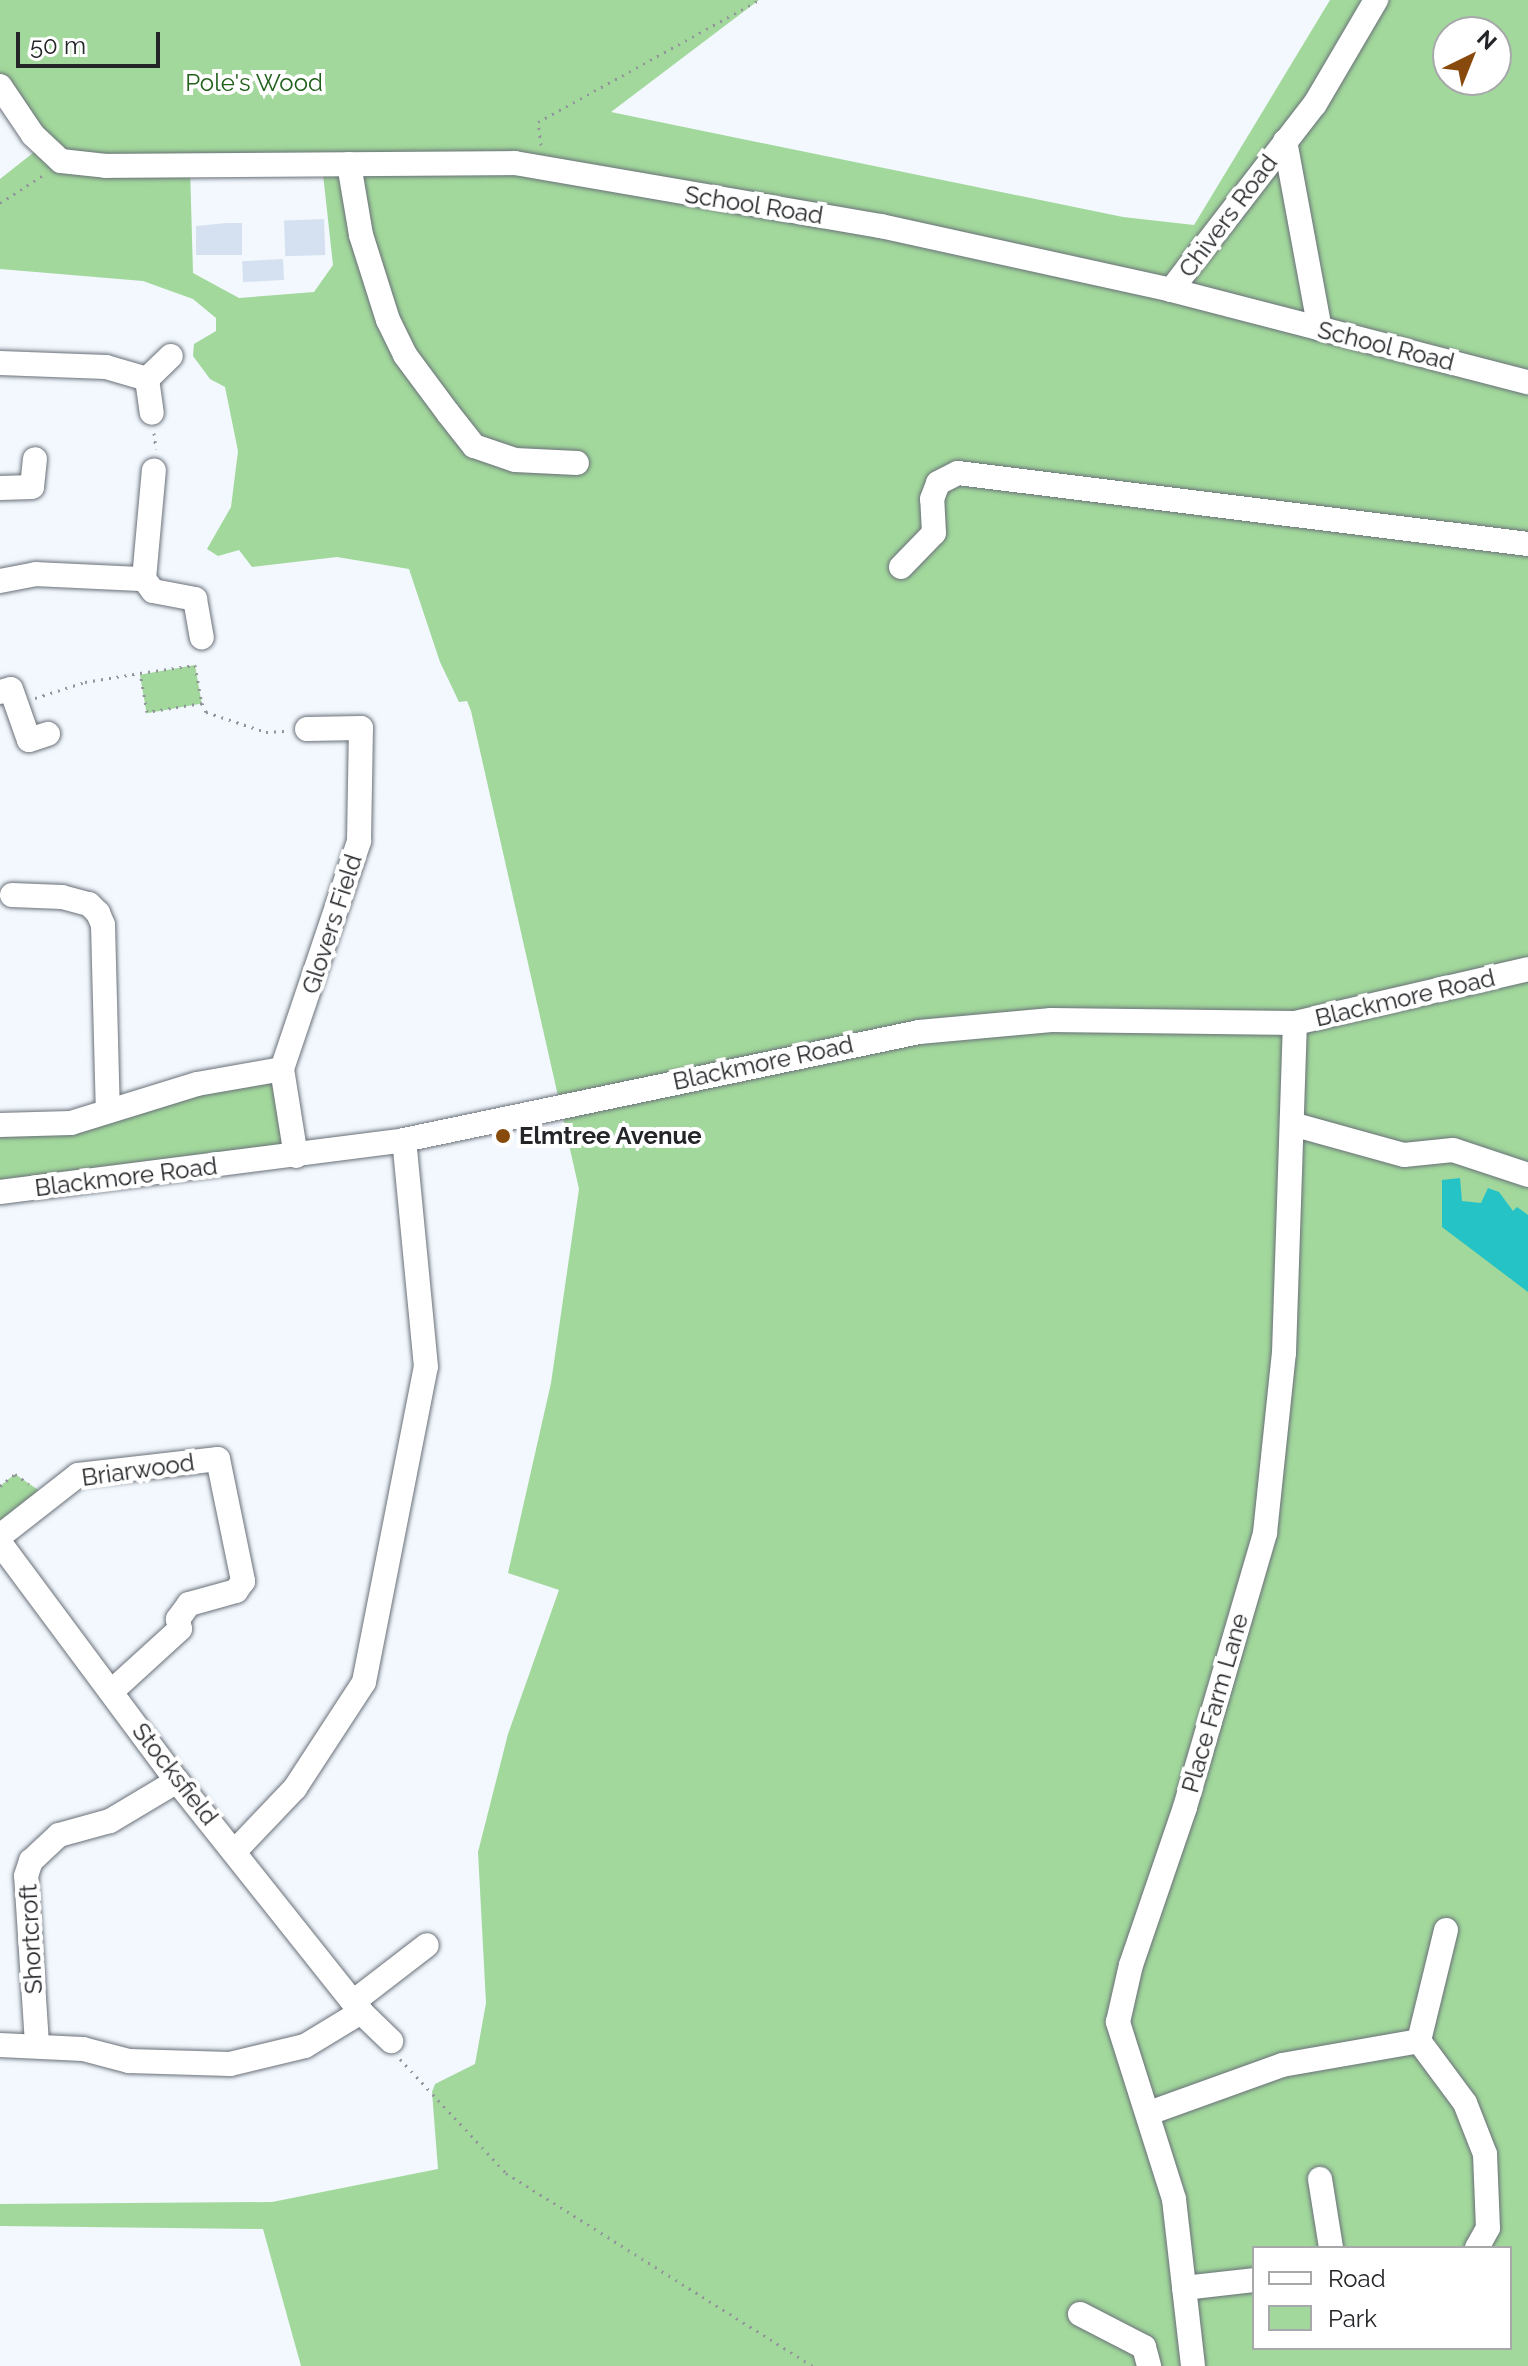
<!DOCTYPE html>
<style>
body{margin:0}
#map{position:relative;width:1528px;height:2366px;overflow:hidden;background:#f2f8fe;font-family:Raleway,sans-serif}
div>[style]{position:absolute}
.green>*{inset:0;background:#a2d89c;transform-origin:0 0}
.water>*{inset:0;background:#25c3c5}
.building>*{inset:0;background:#d5e1f0;transform-origin:0 0}
.path>*{height:3px;margin-top:-1.5px;transform-origin:0;background:repeating-linear-gradient(90deg,#92969b 0 2px,transparent 0 8px)}
.roads{filter:drop-shadow(0 0 2px #6a7078) drop-shadow(0 0 2px #6a7078)}
.minor>*{height:24px;margin:-12px;padding:0 12px;transform-origin:12px;border-radius:12px;background:#fff}
.dots>*{width:22px;height:22px;translate:-50% -50%;box-sizing:border-box;border:4px solid #fff;border-radius:50%}
span{translate:-50% -50%;white-space:nowrap;text-align:center;line-height:1.15;-webkit-text-stroke:8px #fff;paint-order:stroke}
.park-label{font-size:24px;color:#1f5f19}
.street-label{font-size:24px;color:#232528}
.poi-label{font-size:24px;color:#232528;font-weight:700}
.left{translate:0 -50%;text-align:left}
.legend{position:absolute;left:1252px;top:2246px;width:260px;height:104px;box-sizing:border-box;background:#fff;border:2px solid #a7a8a9;margin:0;padding:10px 14px;list-style:none;font-size:24px;color:#232528}
.legend li{display:flex;align-items:center;gap:16px;height:40px}
.legend b{width:40px;border:2px solid #a7a8a9}
.north{position:absolute;left:1432px;top:16px;width:80px;height:80px;box-sizing:border-box;background:#fff;border:2px solid #a7a8a9;border-radius:50%;rotate:43deg;font-size:22px;font-weight:700;line-height:32px;text-align:center;color:#232528}
.north::after{content:'';display:block;margin:auto;width:28px;height:36px;background:#884a0c;clip-path:polygon(50% 0,100% 100%,50% 72%,0 100%)}
.scale{position:absolute;left:16px;top:32px;width:144px;height:36px;box-sizing:border-box;border:4px solid #232528;border-top:0;padding-left:10px;font-size:24px;line-height:28px;white-space:nowrap;color:#232528;-webkit-text-stroke:6px #fff;paint-order:stroke}
</style>
<div id="map">
<div class="green">
<div style="clip-path:polygon(evenodd,0 0,759px 0,611px 112px,1123px 217px,1194px 225px,1330px 0,1528px 0,1528px 2366px,301px 2366px,263px 2229px,0 2226px,0 2204px,272px 2202px,438px 2169px,432px 2092px,435px 2084px,475px 2064px,486px 2003px,478px 1852px,508px 1734px,559px 1590px,508px 1573px,551px 1383px,579px 1189px,471px 711px,467px 701px,459px 702px,440px 662px,409px 569px,337px 557px,252px 567px,239px 550px,218px 556px,207px 549px,231px 507px,238px 451px,225px 387px,210px 379px,193px 356px,194px 344px,216px 331px,216px 318px,193px 299px,143px 281px,0 269px,0 179px,43px 145px,0 84px,0 0,1448px 32px,1496px 32px,1496px 80px,1448px 80px,1448px 32px,0 0,322px 165px,333px 265px,314px 292px,239px 298px,193px 273px,190px 166px,322px 165px,0 0,1254px 2248px,1510px 2248px,1510px 2348px,1254px 2348px,1254px 2248px)"></div>
<div style="left:195px;top:665px;width:39px;height:56px;rotate:80deg"></div>
<div style="clip-path:polygon(282px 1069px,296px 1156px,0 1192px,0 1125px)"></div>
<div style="clip-path:polygon(15px 1474px,47px 1496px,0 1536px,0 1486px)"></div>
</div>
<div class="water">
<div style="clip-path:polygon(1460px 1178px,1462px 1201px,1481px 1203px,1488px 1188px,1499px 1192px,1513px 1211px,1517px 1207px,1528px 1215px,1528px 1292px,1442px 1227px,1442px 1180px)"></div>
</div>
<div class="building">
<div style="left:324px;top:219px;width:36px;height:40px;rotate:88deg"></div>
<div style="clip-path:polygon(227px 223px,242px 223px,242px 255px,196px 255px,196px 226px)"></div>
<div style="left:283px;top:259px;width:21px;height:41px;rotate:87deg"></div>
</div>
<div class="path">
<div style="left:541px;top:145px;width:23px;rotate:-97deg"></div>
<div style="left:538px;top:122px;width:252px;rotate:-28.9deg"></div>
<div style="left:0;top:203px;width:55px;rotate:-33.1deg"></div>
<div style="left:154px;top:433px;width:16px;rotate:83deg"></div>
<div style="left:35px;top:698px;width:52px;rotate:-17.7deg"></div>
<div style="left:85px;top:682px;width:56px;rotate:-9.3deg"></div>
<div style="left:140px;top:673px;width:56px;rotate:-8.3deg"></div>
<div style="left:195px;top:665px;width:39px;rotate:80deg"></div>
<div style="left:202px;top:703px;width:56px;rotate:170.7deg"></div>
<div style="left:147px;top:712px;width:40px;rotate:-100deg"></div>
<div style="left:202px;top:703px;width:10px;rotate:66deg"></div>
<div style="left:206px;top:712px;width:63px;rotate:18.4deg"></div>
<div style="left:266px;top:732px;width:19px;rotate:-3deg"></div>
<div style="left:0;top:1486px;width:19px;rotate:-39deg"></div>
<div style="left:15px;top:1474px;width:17px;rotate:36deg"></div>
<div style="left:400px;top:2059px;width:156px;rotate:47.1deg"></div>
<div style="left:506px;top:2173px;width:362px;rotate:32.2deg"></div>
</div>
<div class="roads">
<div class="minor">
<div style="left:0;top:86px;width:59px;rotate:56deg"></div>
<div style="left:33px;top:135px;width:38px;rotate:43deg"></div>
<div style="left:61px;top:161px;width:45px;rotate:6.3deg"></div>
<div style="left:106px;top:166px;width:409px;rotate:-0.4deg"></div>
<div style="left:515px;top:163px;width:371px;rotate:9.8deg"></div>
<div style="left:881px;top:226px;width:297px;rotate:12.4deg"></div>
<div style="left:1171px;top:290px;width:369px;rotate:14.5deg"></div>
<div style="left:1285px;top:141px;width:191px;rotate:79.5deg"></div>
<div style="left:349px;top:164px;width:72px;rotate:80.4deg"></div>
<div style="left:361px;top:235px;width:89px;rotate:72.4deg"></div>
<div style="left:388px;top:320px;width:39px;rotate:64deg"></div>
<div style="left:405px;top:355px;width:72px;rotate:53.4deg"></div>
<div style="left:448px;top:413px;width:42px;rotate:51.8deg"></div>
<div style="left:474px;top:446px;width:43px;rotate:18.9deg"></div>
<div style="left:515px;top:460px;width:62px;rotate:2.8deg"></div>
<div style="left:1171px;top:290px;width:235px;rotate:-52.3deg"></div>
<div style="left:1315px;top:104px;width:121px;rotate:-59.6deg"></div>
<div style="left:0;top:363px;width:106px;rotate:2.2deg"></div>
<div style="left:106px;top:367px;width:43px;rotate:16.3deg"></div>
<div style="left:147px;top:379px;width:33px;rotate:-44deg"></div>
<div style="left:147px;top:379px;width:34px;rotate:82deg"></div>
<div style="left:0;top:488px;width:32px;rotate:-2deg"></div>
<div style="left:32px;top:487px;width:28px;rotate:-84deg"></div>
<div style="left:901px;top:567px;width:47px;rotate:-45.9deg"></div>
<div style="left:934px;top:533px;width:34px;rotate:-93deg"></div>
<div style="left:932px;top:499px;width:17px;rotate:-69deg"></div>
<div style="left:938px;top:483px;width:22px;rotate:-27deg"></div>
<div style="left:958px;top:473px;width:574px;rotate:7.1deg"></div>
<div style="left:144px;top:579px;width:109px;rotate:-84.8deg"></div>
<div style="left:144px;top:579px;width:15px;rotate:53deg"></div>
<div style="left:153px;top:591px;width:43px;rotate:10.8deg"></div>
<div style="left:195px;top:599px;width:39px;rotate:80deg"></div>
<div style="left:0;top:581px;width:37px;rotate:-11deg"></div>
<div style="left:36px;top:574px;width:108px;rotate:2.7deg"></div>
<div style="left:0;top:692px;width:11px;rotate:-15deg"></div>
<div style="left:11px;top:689px;width:54px;rotate:70.6deg"></div>
<div style="left:29px;top:740px;width:20px;rotate:-18deg"></div>
<div style="left:12px;top:895px;width:50px;rotate:2.3deg"></div>
<div style="left:62px;top:897px;width:28px;rotate:15deg"></div>
<div style="left:89px;top:904px;width:13px;rotate:45deg"></div>
<div style="left:98px;top:913px;width:13px;rotate:67deg"></div>
<div style="left:103px;top:925px;width:186px;rotate:88.5deg"></div>
<div style="left:282px;top:1069px;width:241px;rotate:-71.3deg"></div>
<div style="left:359px;top:841px;width:113px;rotate:-89deg"></div>
<div style="left:361px;top:728px;width:54px;rotate:178.9deg"></div>
<div style="left:1292px;top:1124px;width:116px;rotate:15.5deg"></div>
<div style="left:1404px;top:1155px;width:49px;rotate:-5.8deg"></div>
<div style="left:1453px;top:1150px;width:79px;rotate:18.4deg"></div>
<div style="left:0;top:1125px;width:71px;rotate:-1.6deg"></div>
<div style="left:71px;top:1123px;width:132px;rotate:-17.2deg"></div>
<div style="left:197px;top:1084px;width:86px;rotate:-10deg"></div>
<div style="left:282px;top:1069px;width:88px;rotate:80.9deg"></div>
<div style="left:0;top:1192px;width:407px;rotate:-7.3deg"></div>
<div style="left:404px;top:1140px;width:526px;rotate:-11.84deg"></div>
<div style="left:919px;top:1032px;width:133px;rotate:-5.2deg"></div>
<div style="left:1051px;top:1020px;width:244px;rotate:0.7deg"></div>
<div style="left:1295px;top:1023px;width:239px;rotate:-13deg"></div>
<div style="left:0;top:1536px;width:99px;rotate:-38deg"></div>
<div style="left:78px;top:1475px;width:141px;rotate:-6.5deg"></div>
<div style="left:218px;top:1459px;width:125px;rotate:78.4deg"></div>
<div style="left:243px;top:1581px;width:12px;rotate:125deg"></div>
<div style="left:236px;top:1591px;width:49px;rotate:164.5deg"></div>
<div style="left:189px;top:1604px;width:19px;rotate:126deg"></div>
<div style="left:178px;top:1619px;width:10px;rotate:79deg"></div>
<div style="left:180px;top:1629px;width:93px;rotate:137.6deg"></div>
<div style="left:0;top:1543px;width:297px;rotate:53.4deg"></div>
<div style="left:177px;top:1781px;width:295px;rotate:51.5deg"></div>
<div style="left:361px;top:2012px;width:42px;rotate:44deg"></div>
<div style="left:236px;top:1850px;width:86px;rotate:-46.4deg"></div>
<div style="left:295px;top:1788px;width:126px;rotate:-56.9deg"></div>
<div style="left:364px;top:1682px;width:321px;rotate:-78.9deg"></div>
<div style="left:426px;top:1367px;width:228px;rotate:-95.5deg"></div>
<div style="left:1446px;top:1930px;width:114px;rotate:103.7deg"></div>
<div style="left:1419px;top:2041px;width:77px;rotate:53.4deg"></div>
<div style="left:1465px;top:2103px;width:55px;rotate:68.6deg"></div>
<div style="left:1485px;top:2154px;width:74px;rotate:87.7deg"></div>
<div style="left:1488px;top:2228px;width:23px;rotate:119deg"></div>
<div style="left:353px;top:2002px;width:93px;rotate:-37.6deg"></div>
<div style="left:37px;top:2044px;width:168px;rotate:-93.7deg"></div>
<div style="left:26px;top:1876px;width:16px;rotate:-72deg"></div>
<div style="left:31px;top:1861px;width:38px;rotate:-43deg"></div>
<div style="left:59px;top:1835px;width:53px;rotate:-15.4deg"></div>
<div style="left:110px;top:1821px;width:78px;rotate:-30.8deg"></div>
<div style="left:0;top:2045px;width:83px;rotate:2.8deg"></div>
<div style="left:83px;top:2049px;width:48px;rotate:14.6deg"></div>
<div style="left:129px;top:2061px;width:101px;rotate:1.7deg"></div>
<div style="left:230px;top:2064px;width:77px;rotate:-13.5deg"></div>
<div style="left:305px;top:2046px;width:66px;rotate:-31.3deg"></div>
<div style="left:1149px;top:2113px;width:141px;rotate:-19.8deg"></div>
<div style="left:1282px;top:2065px;width:139px;rotate:-9.9deg"></div>
<div style="left:1320px;top:2179px;width:70px;rotate:80.9deg"></div>
<div style="left:1184px;top:2288px;width:70px;rotate:-6.5deg"></div>
<div style="left:1080px;top:2314px;width:72px;rotate:27.3deg"></div>
<div style="left:1144px;top:2347px;width:20px;rotate:75deg"></div>
<div style="left:1193px;top:2366px;width:168px;rotate:-96.5deg"></div>
<div style="left:1174px;top:2199px;width:186px;rotate:-107.6deg"></div>
<div style="left:1118px;top:2022px;width:58px;rotate:-77.2deg"></div>
<div style="left:1131px;top:1965px;width:167px;rotate:-71.1deg"></div>
<div style="left:1185px;top:1807px;width:285px;rotate:-73.7deg"></div>
<div style="left:1265px;top:1533px;width:181px;rotate:-84deg"></div>
<div style="left:1284px;top:1353px;width:330px;rotate:-88.1deg"></div>
</div>
</div>
<div class="dots">
<div style="left:503px;top:1136px;background:#884a0c"></div>
</div>
<div class="park-label">
<span style="left:254px;top:83px">Pole's Wood</span>
</div>
<div class="street-label">
<span style="left:754px;top:205px;rotate:9deg">School Road</span>
<span style="left:1228px;top:216px;rotate:-53deg">Chivers Road</span>
<span style="left:1386px;top:346px;rotate:14deg">School Road</span>
<span style="left:332px;top:924px;rotate:-72deg">Glovers Field</span>
<span style="left:1405px;top:998px;rotate:-13deg">Blackmore Road</span>
<span style="left:763px;top:1063px;rotate:-12deg">Blackmore Road</span>
<span style="left:126px;top:1177px;rotate:-7deg">Blackmore Road</span>
<span style="left:138px;top:1470px;rotate:-8deg">Briarwood</span>
<span style="left:1215px;top:1703px;rotate:-74deg">Place Farm Lane</span>
<span style="left:175px;top:1774px;rotate:52deg">Stocksfield</span>
<span style="left:31px;top:1939px;rotate:-93deg">Shortcroft</span>
</div>
<div class="poi-label">
<span class="left" style="left:519px;top:1136px">Elmtree Avenue</span>
</div>
<ul class="legend">
<li><b style="height:10px;background:#fff"></b>Road</li>
<li><b style="height:22px;background:#a2d89c"></b>Park</li>
</ul>
<div class="north">N</div>
<div class="scale">50 m</div>
</div>
